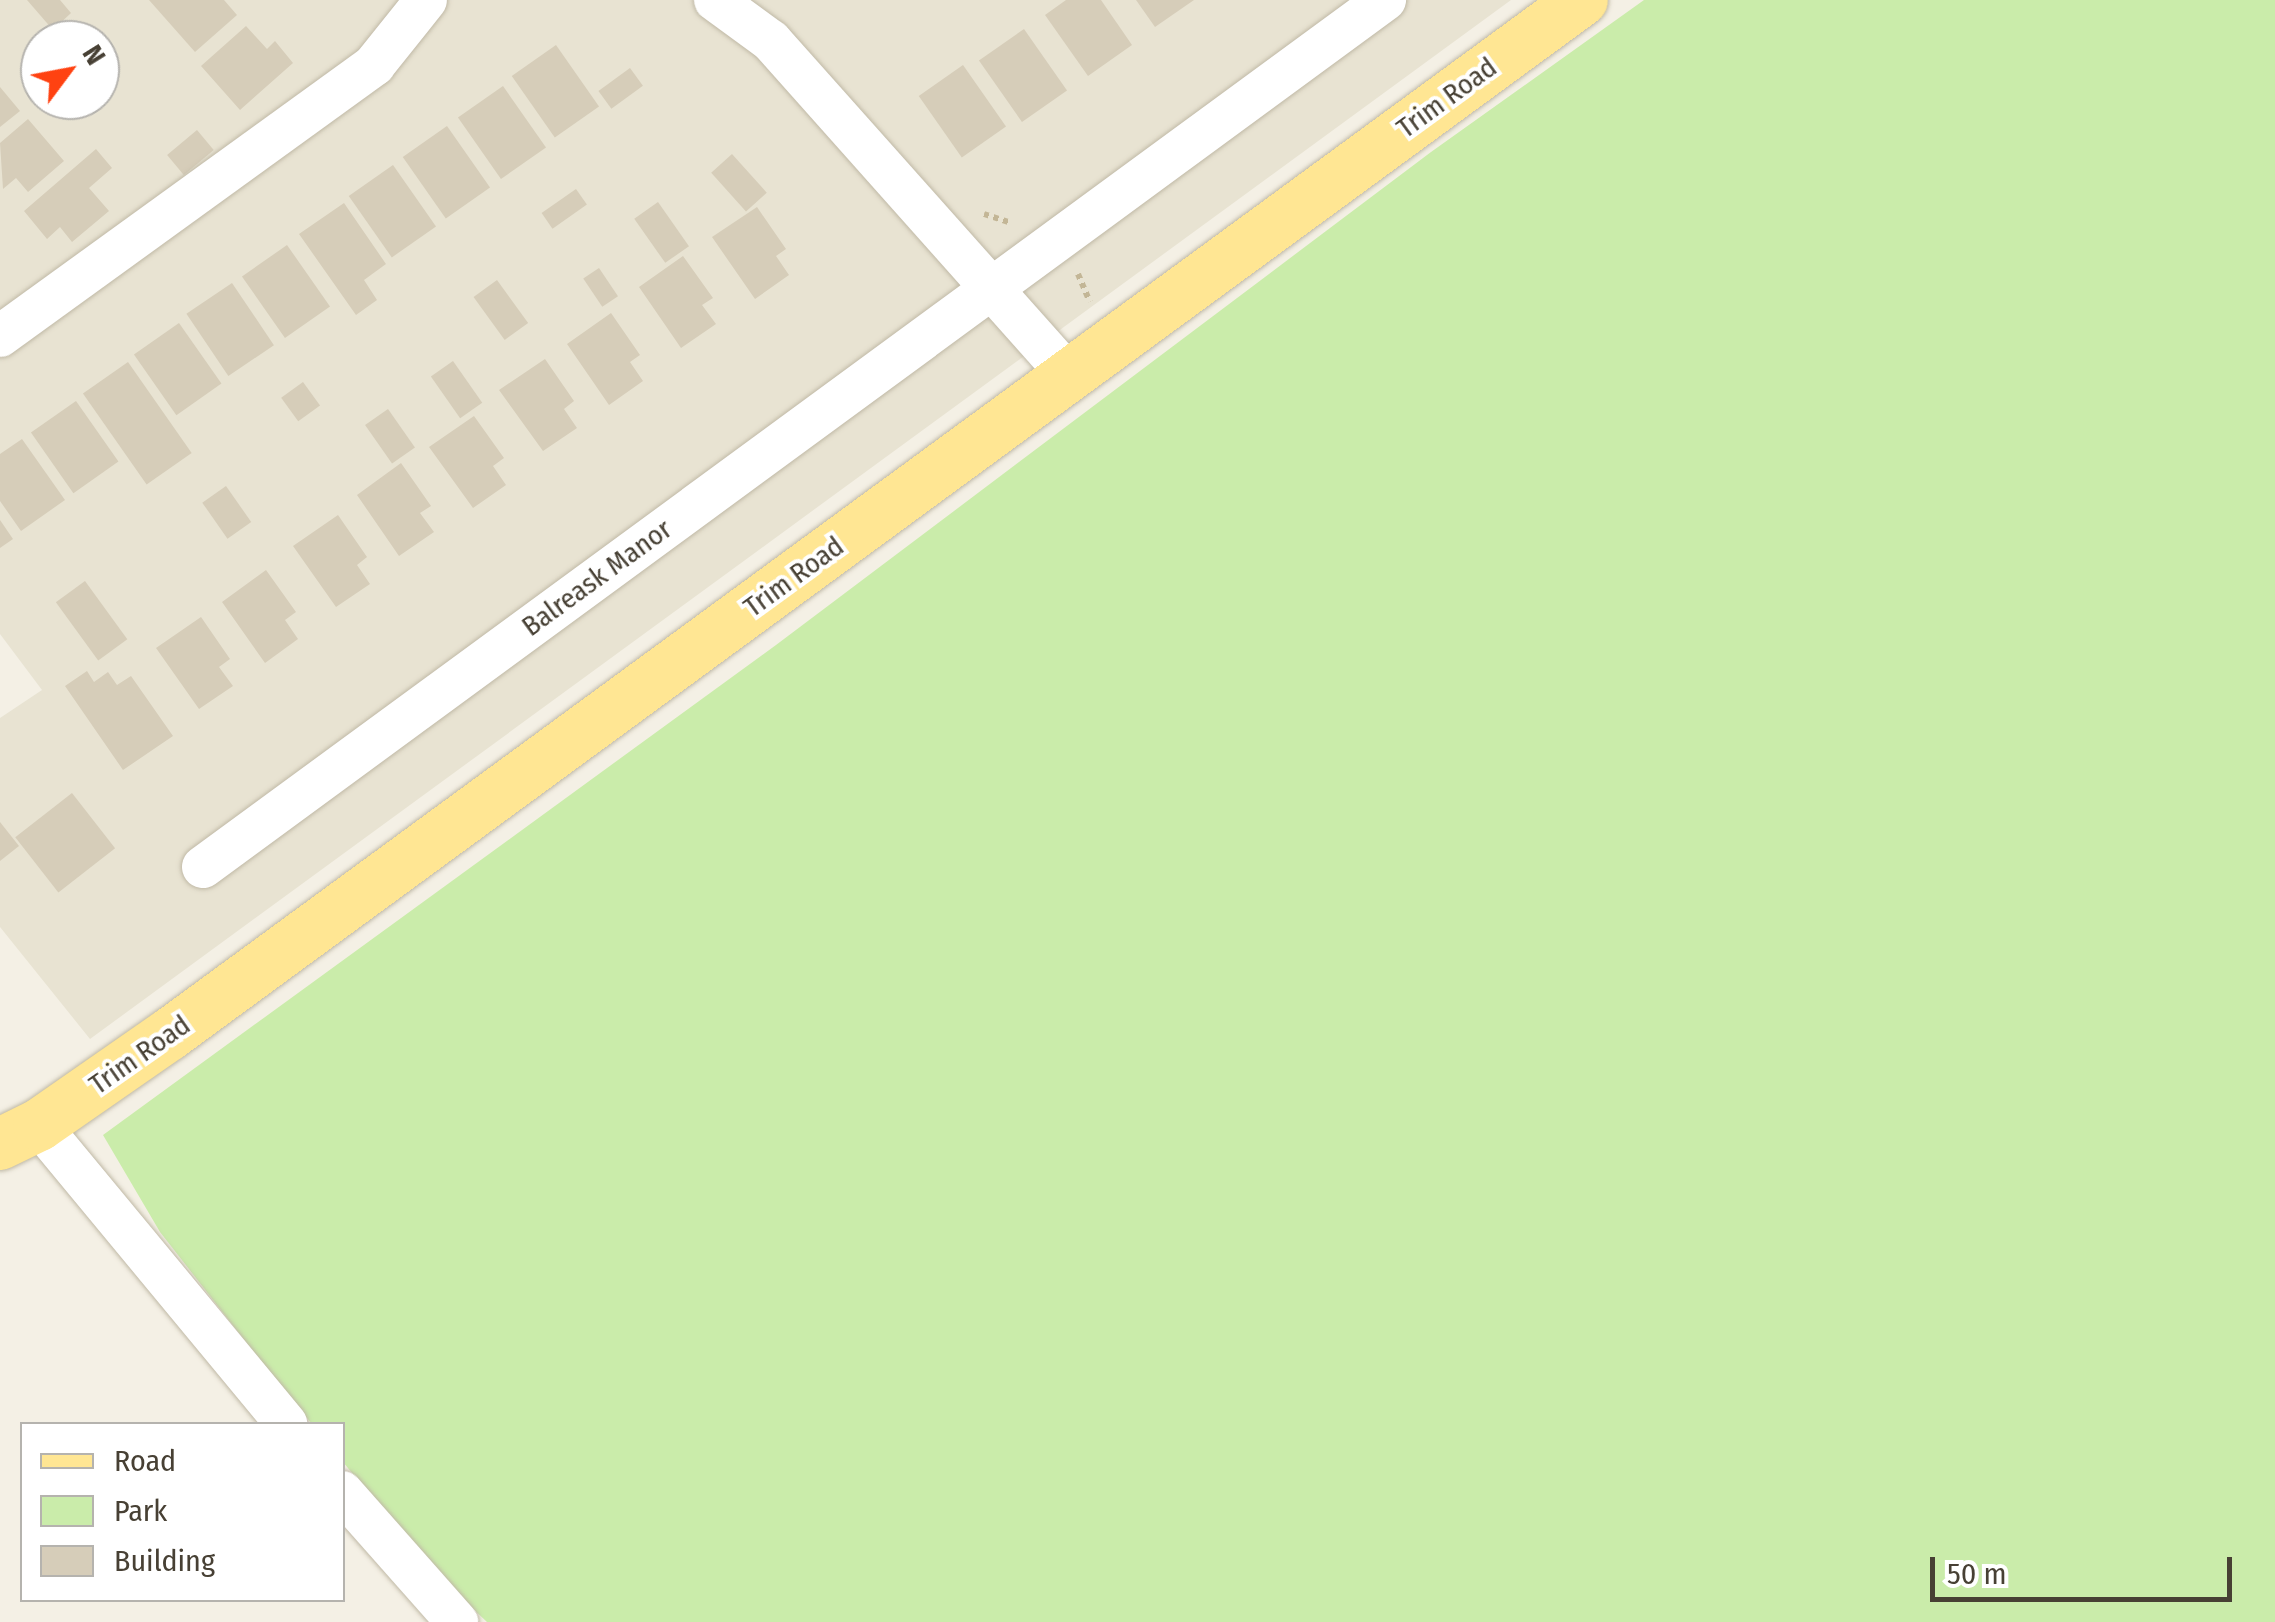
<!DOCTYPE html>
<style>
body{margin:0}
#map{position:relative;width:2275px;height:1622px;overflow:hidden;background:#f4f0e5;font-family:"Fira Sans Condensed",sans-serif}
div>[style]{position:absolute}
.residential>*{inset:0;background:#e8e3d2}
.green>*{inset:0;background:#caecaa}
.building>*{inset:0;background:#d6cdb9;transform-origin:0 0}
.path>*{height:6px;margin-top:-3px;transform-origin:0;background:repeating-linear-gradient(90deg,#c3b696 0 5px,transparent 0 10px)}
.roads{filter:drop-shadow(0 0 2px #c0b9a6) drop-shadow(0 0 2px #c0b9a6)}
.minor>*{height:42px;margin:-21px;padding:0 21px;transform-origin:21px;border-radius:21px;background:#fff}
.major>*{height:52px;margin:-26px;padding:0 26px;transform-origin:26px;border-radius:26px;background:#ffe693}
span{translate:-50% -50%;white-space:nowrap;text-align:center;line-height:1.15;-webkit-text-stroke:8px #fff;paint-order:stroke}
.street-label{font-size:28px;color:#474034}
.legend{position:absolute;left:20px;top:1422px;width:325px;height:180px;box-sizing:border-box;background:#fff;border:2px solid #b5b3ae;margin:0;padding:12px 18px;list-style:none;font-size:30px;color:#474034}
.legend li{display:flex;align-items:center;gap:20px;height:50px}
.legend b{width:50px;border:2px solid #b5b3ae}
.north{position:absolute;left:20px;top:20px;width:100px;height:100px;box-sizing:border-box;background:#fff;border:2px solid #b5b3ae;border-radius:50%;rotate:58deg;font-size:28px;font-weight:700;line-height:40px;text-align:center;color:#474034}
.north::after{content:'';display:block;margin:auto;width:35px;height:45px;background:#ff4211;clip-path:polygon(50% 0,100% 100%,50% 72%,0 100%)}
.scale{position:absolute;left:1930px;top:1557px;width:302px;height:45px;box-sizing:border-box;border:5px solid #474034;border-top:0;padding-left:12px;font-size:30px;line-height:35px;white-space:nowrap;color:#474034;-webkit-text-stroke:8px #fff;paint-order:stroke}
</style>
<div id="map">
<div class="residential">
<div style="clip-path:polygon(evenodd,0 0,1511px 0,90px 1039px,0 927px,0 718px,42px 690px,0 634px,0 0,40px 40px,100px 40px,100px 100px,40px 100px,40px 40px)"></div>
</div>
<div class="green">
<div style="clip-path:polygon(1644px 0,2275px 0,2275px 1622px,487px 1622px,431px 1569px,343px 1462px,342px 1424px,312px 1424px,285px 1392px,160px 1232px,103px 1135px,776px 645px,1431px 152px)"></div>
</div>
<div class="building">
<div style="clip-path:polygon(27px 0,60px 0,71px 13px,53px 30px)"></div>
<div style="clip-path:polygon(149px 0,224px 0,237px 15px,195px 52px)"></div>
<div style="clip-path:polygon(1066px 0,1101px 0,1132px 45px,1088px 76px,1045px 15px)"></div>
<div style="clip-path:polygon(1136px 0,1194px 0,1155px 27px)"></div>
<div style="clip-path:polygon(246px 26px,267px 49px,275px 41px,293px 63px,240px 110px,201px 66px)"></div>
<div style="left:1024px;top:29px;width:75px;height:55px;rotate:55deg"></div>
<div style="left:556px;top:45px;width:75px;height:54px;rotate:55deg"></div>
<div style="left:963px;top:65px;width:75px;height:54px;rotate:55deg"></div>
<div style="left:630px;top:68px;width:22px;height:39px;rotate:54deg"></div>
<div style="left:503px;top:86px;width:75px;height:55px;rotate:55deg"></div>
<div style="clip-path:polygon(0 87px,20px 111px,0 127px)"></div>
<div style="clip-path:polygon(28px 119px,64px 161px,28px 192px,16px 178px,3px 189px,0 143px)"></div>
<div style="left:447px;top:126px;width:75px;height:54px;rotate:55deg"></div>
<div style="left:197px;top:130px;width:26px;height:39px;rotate:50deg"></div>
<div style="clip-path:polygon(96px 149px,112px 168px,89px 188px,109px 211px,72px 242px,60px 227px,47px 239px,24px 211px)"></div>
<div style="left:732px;top:154px;width:52px;height:28px;rotate:48deg"></div>
<div style="left:393px;top:165px;width:75px;height:54px;rotate:55deg"></div>
<div style="left:576px;top:189px;width:19px;height:42px;rotate:55deg"></div>
<div style="left:658px;top:202px;width:54px;height:29px;rotate:55deg"></div>
<div style="clip-path:polygon(344px 203px,386px 264px,364px 280px,377px 300px,356px 315px,299px 234px)"></div>
<div style="clip-path:polygon(757px 207px,786px 249px,776px 256px,789px 275px,755px 299px,712px 237px)"></div>
<div style="left:287px;top:245px;width:75px;height:55px;rotate:55deg"></div>
<div style="clip-path:polygon(683px 256px,713px 298px,702px 305px,716px 324px,681px 348px,639px 287px)"></div>
<div style="left:599px;top:268px;width:34px;height:19px;rotate:56deg"></div>
<div style="left:497px;top:280px;width:53px;height:29px;rotate:54deg"></div>
<div style="left:232px;top:283px;width:75px;height:55px;rotate:56deg"></div>
<div style="clip-path:polygon(611px 313px,640px 355px,630px 362px,643px 381px,609px 405px,567px 344px)"></div>
<div style="left:179px;top:323px;width:74px;height:55px;rotate:55deg"></div>
<div style="clip-path:polygon(545px 359px,574px 401px,564px 409px,577px 428px,543px 451px,499px 390px)"></div>
<div style="left:453px;top:361px;width:51px;height:27px;rotate:55deg"></div>
<div style="left:128px;top:362px;width:111px;height:55px;rotate:55deg"></div>
<div style="left:303px;top:382px;width:29px;height:27px;rotate:54deg"></div>
<div style="left:76px;top:401px;width:74px;height:55px;rotate:55deg"></div>
<div style="left:388px;top:409px;width:47px;height:28px;rotate:55deg"></div>
<div style="clip-path:polygon(474px 416px,504px 458px,493px 466px,506px 485px,473px 508px,429px 447px)"></div>
<div style="clip-path:polygon(22px 439px,65px 500px,21px 531px,0 501px,0 454px)"></div>
<div style="clip-path:polygon(401px 463px,431px 506px,420px 513px,434px 532px,399px 556px,357px 495px)"></div>
<div style="left:226px;top:486px;width:44px;height:29px;rotate:55deg"></div>
<div style="clip-path:polygon(338px 515px,367px 557px,357px 565px,370px 584px,336px 607px,293px 546px)"></div>
<div style="clip-path:polygon(0 520px,13px 539px,0 548px)"></div>
<div style="clip-path:polygon(266px 570px,296px 612px,285px 620px,298px 639px,265px 663px,222px 602px)"></div>
<div style="left:85px;top:581px;width:72px;height:36px;rotate:54deg"></div>
<div style="clip-path:polygon(201px 617px,230px 659px,219px 667px,233px 686px,199px 709px,156px 648px)"></div>
<div style="clip-path:polygon(87px 671px,94px 682px,108px 672px,117px 685px,131px 676px,173px 736px,123px 770px,65px 686px)"></div>
<div style="left:72px;top:793px;width:70px;height:72px;rotate:52deg"></div>
<div style="clip-path:polygon(0 822px,19px 846px,0 861px)"></div>
</div>
<div class="path">
<div style="left:984px;top:214px;width:26px;rotate:18deg"></div>
<div style="left:1078px;top:274px;width:30px;rotate:67deg"></div>
</div>
<div class="roads">
<div class="minor">
<div style="left:715px;top:0;width:69px;rotate:36.2deg"></div>
<div style="left:771px;top:41px;width:448px;rotate:48.3deg"></div>
<div style="left:0;top:336px;width:462px;rotate:-35.9deg"></div>
<div style="left:374px;top:65px;width:83px;rotate:-51.3deg"></div>
<div style="left:203px;top:867px;width:1466px;rotate:-36.26deg"></div>
<div style="left:39px;top:1125px;width:388px;rotate:50.4deg"></div>
<div style="left:342px;top:1492px;width:174px;rotate:48.5deg"></div>
</div>
<div class="major">
<div style="left:0;top:1144px;width:43px;rotate:-26deg"></div>
<div style="left:39px;top:1125px;width:160px;rotate:-34.8deg"></div>
<div style="left:170px;top:1034px;width:1750px;rotate:-36.22deg"></div>
</div>
</div>
<div class="street-label">
<span style="left:1447px;top:98px;rotate:-36deg">Trim Road</span>
<span style="left:794px;top:577px;rotate:-36deg">Trim Road</span>
<span style="left:597px;top:578px;rotate:-36deg">Balreask Manor</span>
<span style="left:140px;top:1055px;rotate:-35deg">Trim Road</span>
</div>
<ul class="legend">
<li><b style="height:12px;background:#ffe693"></b>Road</li>
<li><b style="height:28px;background:#caecaa"></b>Park</li>
<li><b style="height:28px;background:#d6cdb9"></b>Building</li>
</ul>
<div class="north">N</div>
<div class="scale">50 m</div>
</div>
